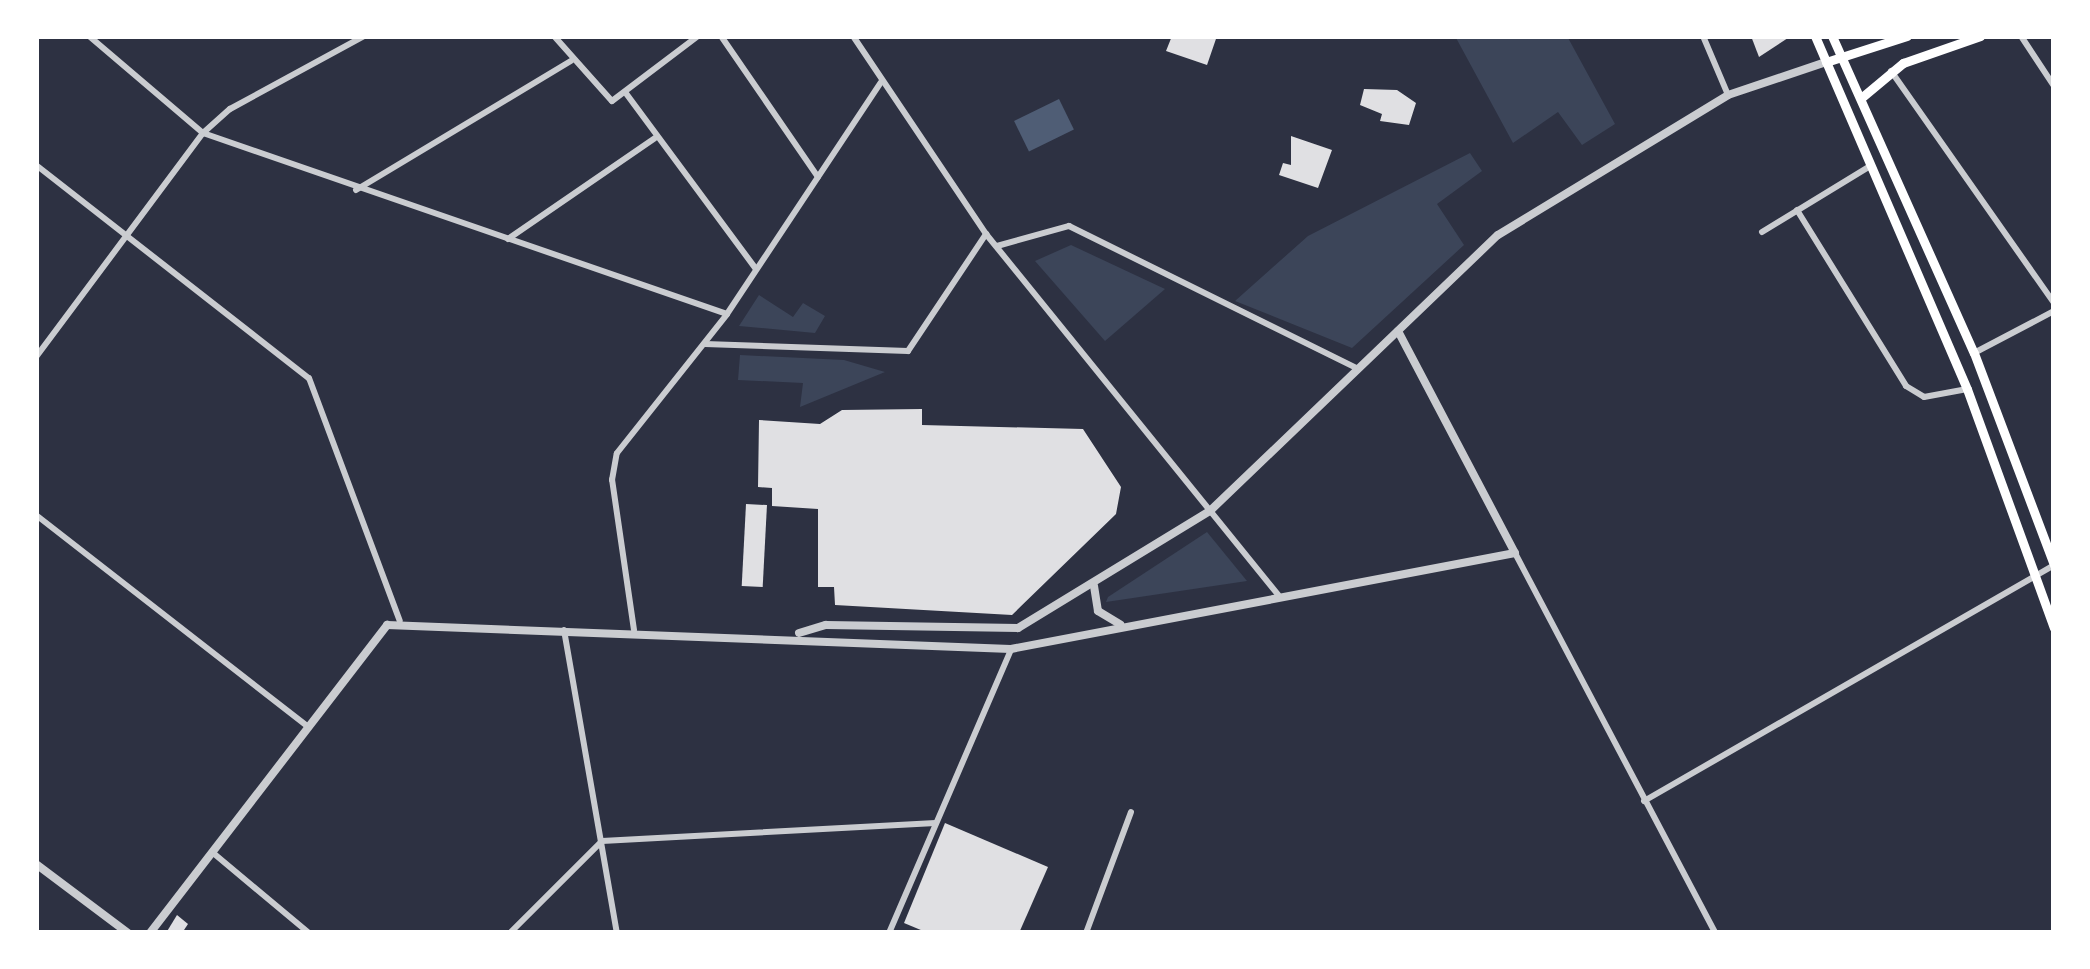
<!DOCTYPE html>
<style>
body{margin:0}
#map{position:relative;width:2090px;height:969px;overflow:hidden;background:#2d3142;font-family:Jost,sans-serif}
div>[style]{position:absolute}
.green>*{inset:0;background:#3c4559}
.water>*{inset:0;background:#4f5d75;transform-origin:0 0}
.building>*{inset:0;background:#e0e0e3;transform-origin:0 0}
.minor>*{height:6px;margin:-3px;padding:0 3px;transform-origin:3px;border-radius:3px;background:#caccd0}
.tertiary>*{height:8px;margin:-4px;padding:0 4px;transform-origin:4px;border-radius:4px;background:#caccd0}
.primary>*{height:9px;margin:-4.5px;padding:0 4.5px;transform-origin:4.5px;border-radius:4.5px;background:#fff}
span{translate:-50% -50%;white-space:nowrap;text-align:center;line-height:1.15;-webkit-text-stroke:12px #fff;paint-order:stroke}
.frame{position:absolute;inset:0;border:39px solid #fff;pointer-events:none}
</style>
<div id="map">
<div class="green">
<div style="clip-path:polygon(1455px 36px,1567px 36px,1615px 124px,1582px 145px,1558px 112px,1513px 143px)"></div>
<div style="clip-path:polygon(1470px 153px,1482px 171px,1437px 204px,1464px 245px,1352px 348px,1235px 301px,1308px 236px)"></div>
<div style="clip-path:polygon(1071px 245px,1165px 289px,1105px 341px,1035px 261px)"></div>
<div style="clip-path:polygon(759px 295px,793px 317px,803px 303px,825px 316px,815px 333px,739px 326px)"></div>
<div style="clip-path:polygon(740px 355px,844px 360px,885px 372px,800px 407px,803px 383px,738px 380px)"></div>
<div style="clip-path:polygon(1207px 532px,1247px 581px,1106px 602px,1108px 597px)"></div>
</div>
<div class="water">
<div style="left:1059px;top:99px;width:34px;height:50px;rotate:64deg"></div>
</div>
<div class="building">
<div style="clip-path:polygon(1172px 36px,1217px 36px,1207px 65px,1166px 51px)"></div>
<div style="clip-path:polygon(1751px 36px,1791px 36px,1759px 57px)"></div>
<div style="clip-path:polygon(1364px 89px,1397px 90px,1416px 103px,1409px 125px,1380px 121px,1382px 114px,1360px 105px)"></div>
<div style="clip-path:polygon(1291px 136px,1332px 150px,1318px 188px,1279px 175px,1283px 163px,1291px 165px)"></div>
<div style="clip-path:polygon(922px 409px,922px 425px,1083px 429px,1121px 487px,1116px 514px,1012px 615px,835px 605px,834px 587px,818px 587px,818px 509px,772px 506px,772px 488px,758px 487px,759px 420px,820px 424px,842px 410px)"></div>
<div style="left:746px;top:504px;width:21px;height:82px;rotate:3deg"></div>
<div style="clip-path:polygon(945px 823px,1048px 867px,1019px 933px,928px 933px,904px 923px)"></div>
<div style="clip-path:polygon(177px 915px,188px 924px,182px 933px,166px 933px)"></div>
</div>
<div class="minor">
<div style="left:89px;top:36px;width:150px;rotate:40.4deg"></div>
<div style="left:203px;top:133px;width:554px;rotate:19.06deg"></div>
<div style="left:554px;top:36px;width:87px;rotate:48.3deg"></div>
<div style="left:612px;top:101px;width:108px;rotate:-37.1deg"></div>
<div style="left:721px;top:36px;width:171px;rotate:55.5deg"></div>
<div style="left:853px;top:36px;width:239px;rotate:56.1deg"></div>
<div style="left:986px;top:234px;width:464px;rotate:51deg"></div>
<div style="left:1703px;top:36px;width:64px;rotate:67deg"></div>
<div style="left:2021px;top:36px;width:60px;rotate:56.6deg"></div>
<div style="left:1891px;top:71px;width:284px;rotate:54.9deg"></div>
<div style="left:625px;top:92px;width:220px;rotate:53.5deg"></div>
<div style="left:36px;top:165px;width:346px;rotate:38deg"></div>
<div style="left:309px;top:378px;width:259px;rotate:69.5deg"></div>
<div style="left:356px;top:190px;width:251px;rotate:-31deg"></div>
<div style="left:1797px;top:210px;width:207px;rotate:58.2deg"></div>
<div style="left:1906px;top:386px;width:21px;rotate:31deg"></div>
<div style="left:1924px;top:397px;width:44px;rotate:-10.5deg"></div>
<div style="left:1762px;top:232px;width:127px;rotate:-31.4deg"></div>
<div style="left:508px;top:239px;width:178px;rotate:-34.5deg"></div>
<div style="left:997px;top:246px;width:75px;rotate:-15.5deg"></div>
<div style="left:1069px;top:226px;width:322px;rotate:26.3deg"></div>
<div style="left:705px;top:344px;width:203px;rotate:2deg"></div>
<div style="left:908px;top:351px;width:141px;rotate:-56.3deg"></div>
<div style="left:1974px;top:353px;width:90px;rotate:-27.7deg"></div>
<div style="left:36px;top:357px;width:279px;rotate:-53.3deg"></div>
<div style="left:203px;top:133px;width:36px;rotate:-42deg"></div>
<div style="left:230px;top:109px;width:153px;rotate:-28.6deg"></div>
<div style="left:36px;top:515px;width:343px;rotate:37.9deg"></div>
<div style="left:1515px;top:553px;width:429px;rotate:62.2deg"></div>
<div style="left:564px;top:630px;width:308px;rotate:80.1deg"></div>
<div style="left:634px;top:630px;width:152px;rotate:-98.3deg"></div>
<div style="left:612px;top:480px;width:27px;rotate:-80deg"></div>
<div style="left:617px;top:453px;width:177px;rotate:-51.6deg"></div>
<div style="left:727px;top:314px;width:278px;rotate:-56.4deg"></div>
<div style="left:1644px;top:801px;width:473px;rotate:-29.9deg"></div>
<div style="left:212px;top:852px;width:126px;rotate:39.9deg"></div>
<div style="left:510px;top:933px;width:130px;rotate:-45deg"></div>
<div style="left:602px;top:841px;width:334px;rotate:-3.1deg"></div>
<div style="left:889px;top:933px;width:308px;rotate:-66.7deg"></div>
<div style="left:1086px;top:933px;width:129px;rotate:-69.6deg"></div>
</div>
<div class="tertiary">
<div style="left:1094px;top:586px;width:25px;rotate:81deg"></div>
<div style="left:1098px;top:611px;width:26px;rotate:31deg"></div>
<div style="left:799px;top:633px;width:28px;rotate:-17deg"></div>
<div style="left:826px;top:625px;width:192px;rotate:0.9deg"></div>
<div style="left:1018px;top:628px;width:226px;rotate:-31.4deg"></div>
<div style="left:1211px;top:510px;width:397px;rotate:-43.8deg"></div>
<div style="left:1498px;top:235px;width:269px;rotate:-31.3deg"></div>
<div style="left:1728px;top:95px;width:103px;rotate:-18.6deg"></div>
<div style="left:36px;top:864px;width:115px;rotate:36.9deg"></div>
<div style="left:150px;top:933px;width:389px;rotate:-52.4deg"></div>
<div style="left:387px;top:625px;width:624px;rotate:2.2deg"></div>
<div style="left:1011px;top:649px;width:513px;rotate:-10.78deg"></div>
<div style="left:1515px;top:553px;width:251px;rotate:-117.8deg"></div>
</div>
<div class="primary">
<div style="left:1815px;top:36px;width:384px;rotate:66.7deg"></div>
<div style="left:1967px;top:389px;width:254px;rotate:70deg"></div>
<div style="left:1832px;top:36px;width:347px;rotate:65.9deg"></div>
<div style="left:1974px;top:353px;width:227px;rotate:69.3deg"></div>
<div style="left:1826px;top:62px;width:85px;rotate:-17.8deg"></div>
<div style="left:1861px;top:98px;width:55px;rotate:-39.8deg"></div>
<div style="left:1903px;top:63px;width:82px;rotate:-19.3deg"></div>
</div>
<div class="frame"></div>
</div>
